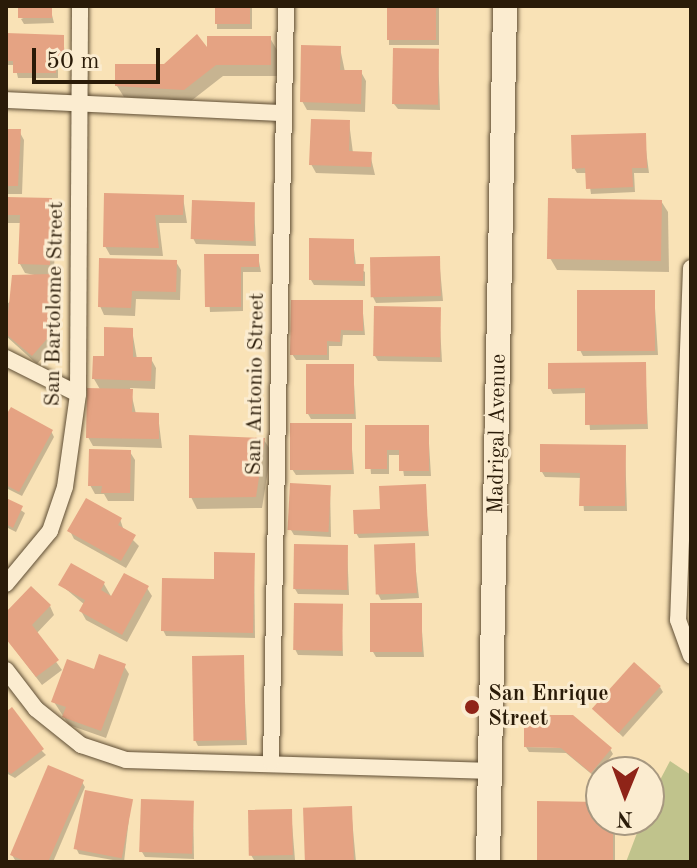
<!DOCTYPE html>
<style>
body{margin:0}
#map{position:relative;width:697px;height:868px;overflow:hidden;background:#f9e2b6;font-family:"Old Standard TT",serif}
div>[style]{position:absolute}
.green>*{inset:0;background:#c0c38c}
.shadow>*{inset:0;background:#0003;transform-origin:0 0}
.building>*{inset:0;background:#e5a383;transform-origin:0 0}
.roads{filter:drop-shadow(0 0 2px #5e4d34) drop-shadow(0 0 2px #5e4d34)}
.street>*{height:16px;margin:-8px;padding:0 8px;transform-origin:8px;border-radius:8px;background:#fbecd0}
.secondary>*{height:24px;margin:-12px;padding:0 12px;transform-origin:12px;border-radius:12px;background:#fbecd0}
.dots>*{width:22px;height:22px;translate:-50% -50%;box-sizing:border-box;border:4px solid #fbecd0;border-radius:50%}
span{translate:-50% -50%;white-space:nowrap;text-align:center;line-height:1.15;-webkit-text-stroke:6px #fbecd0;paint-order:stroke}
.street-label{font-size:22px;color:#2a1b08}
.poi-label{font-size:22px;color:#2a1b08;font-weight:700}
.left{translate:0 -50%;text-align:left}
.frame{position:absolute;inset:0;border:8px solid #2a1b08;pointer-events:none}
.north{position:absolute;left:585px;top:756px;width:80px;height:80px;box-sizing:border-box;background:#fbecd0;border:2px solid #a79880;border-radius:50%;rotate:181deg;font-size:22px;font-weight:700;line-height:32px;text-align:center;color:#2a1b08}
.north::after{content:'';display:block;margin:auto;width:28px;height:36px;background:#8f2418;clip-path:polygon(50% 0,100% 100%,50% 72%,0 100%)}
.scale{position:absolute;left:32px;top:48px;width:128px;height:36px;box-sizing:border-box;border:4px solid #2a1b08;border-top:0;padding-left:10px;font-size:24px;line-height:28px;white-space:nowrap;color:#2a1b08;-webkit-text-stroke:6px #fbecd0;paint-order:stroke}
</style>
<div id="map">
<div class="green">
<div style="clip-path:polygon(670px 761px,691px 775px,691px 862px,626px 862px,642px 820px,649px 820px,649px 801px)"></div>
</div>
<div class="shadow">
<div style="left:217px;top:6px;width:35px;height:23px"></div>
<div style="left:389px;top:6px;width:50px;height:39px"></div>
<div style="clip-path:polygon(50px 7px,54px 23px,24px 24px,21px 19px)"></div>
<div style="clip-path:polygon(6px 35px,63px 37px,66px 66px,58px 66px,58px 78px,18px 78px,15px 65px,6px 65px)"></div>
<div style="clip-path:polygon(270px 38px,277px 50px,277px 76px,223px 76px,191px 101px,124px 97px,117px 86px,165px 66px)"></div>
<div style="clip-path:polygon(340px 48px,345px 72px,361px 72px,366px 81px,365px 112px,307px 110px,302px 101px)"></div>
<div style="clip-path:polygon(438px 51px,440px 110px,398px 109px,394px 104px)"></div>
<div style="clip-path:polygon(349px 122px,353px 153px,370px 154px,375px 175px,316px 173px,311px 164px)"></div>
<div style="clip-path:polygon(6px 131px,19px 131px,24px 140px,22px 194px,6px 194px)"></div>
<div style="clip-path:polygon(644px 135px,649px 173px,634px 173px,635px 192px,591px 194px,588px 173px,577px 173px,574px 168px)"></div>
<div style="clip-path:polygon(183px 197px,187px 223px,159px 223px,163px 256px,110px 255px,105px 246px)"></div>
<div style="clip-path:polygon(6px 199px,51px 200px,56px 209px,54px 273px,49px 273px,55px 284px,57px 341px,37px 364px,6px 336px,6px 305px,39px 276px,25px 273px,20px 264px,21px 223px,6px 223px)"></div>
<div style="clip-path:polygon(661px 201px,668px 212px,669px 272px,557px 270px,550px 258px)"></div>
<div style="clip-path:polygon(254px 204px,256px 246px,196px 244px,193px 238px)"></div>
<div style="clip-path:polygon(353px 241px,356px 266px,365px 272px,365px 286px,314px 285px,311px 280px)"></div>
<div style="clip-path:polygon(206px 256px,258px 256px,261px 272px,243px 272px,243px 311px,210px 312px)"></div>
<div style="clip-path:polygon(439px 258px,443px 301px,376px 303px,373px 297px)"></div>
<div style="clip-path:polygon(176px 262px,181px 270px,180px 300px,136px 299px,135px 316px,104px 315px,100px 306px)"></div>
<div style="clip-path:polygon(654px 292px,658px 355px,583px 356px,580px 350px)"></div>
<div style="clip-path:polygon(362px 302px,365px 335px,343px 335px,342px 346px,329px 346px,329px 360px,296px 360px,292px 354px)"></div>
<div style="clip-path:polygon(439px 309px,442px 362px,378px 361px,375px 356px)"></div>
<div style="clip-path:polygon(132px 330px,137px 359px,151px 359px,156px 368px,155px 389px,130px 388px,136px 414px,158px 415px,162px 448px,93px 446px,88px 437px,101px 391px,94px 379px)"></div>
<div style="clip-path:polygon(645px 364px,648px 429px,590px 430px,587px 393px,553px 394px,550px 388px)"></div>
<div style="clip-path:polygon(353px 366px,356px 419px,311px 419px,308px 414px)"></div>
<div style="clip-path:polygon(6px 420px,51px 431px,54px 437px,22px 496px,6px 488px)"></div>
<div style="clip-path:polygon(350px 425px,354px 474px,296px 475px,292px 469px)"></div>
<div style="clip-path:polygon(367px 427px,428px 427px,431px 476px,404px 476px,401px 455px,389px 455px,389px 474px,371px 474px)"></div>
<div style="clip-path:polygon(264px 440px,271px 451px,262px 508px,197px 509px,191px 497px)"></div>
<div style="clip-path:polygon(625px 447px,627px 511px,584px 511px,581px 478px,545px 477px,542px 472px)"></div>
<div style="clip-path:polygon(130px 452px,135px 460px,134px 501px,108px 501px,104px 494px,95px 494px,90px 485px)"></div>
<div style="clip-path:polygon(424px 486px,429px 536px,359px 538px,356px 533px,382px 511px)"></div>
<div style="clip-path:polygon(330px 487px,331px 537px,294px 535px,291px 530px)"></div>
<div style="clip-path:polygon(6px 500px,25px 513px,16px 532px,6px 527px)"></div>
<div style="clip-path:polygon(120px 519px,124px 531px,139px 546px,126px 568px,74px 539px,70px 531px)"></div>
<div style="clip-path:polygon(413px 545px,419px 598px,381px 600px,378px 594px)"></div>
<div style="clip-path:polygon(347px 547px,349px 595px,298px 594px,295px 589px)"></div>
<div style="clip-path:polygon(254px 555px,255px 638px,166px 636px,163px 630px,216px 581px)"></div>
<div style="clip-path:polygon(104px 584px,112px 598px,147px 588px,152px 596px,127px 642px,86px 620px,81px 611px,85px 605px,61px 585px)"></div>
<div style="clip-path:polygon(420px 605px,424px 657px,376px 657px,373px 652px)"></div>
<div style="clip-path:polygon(50px 606px,54px 615px,36px 634px,62px 670px,42px 685px,6px 638px,6px 615px)"></div>
<div style="clip-path:polygon(341px 606px,343px 656px,298px 655px,295px 649px)"></div>
<div style="clip-path:polygon(243px 657px,247px 745px,198px 746px,195px 740px)"></div>
<div style="clip-path:polygon(124px 666px,129px 674px,106px 738px,69px 725px,54px 702px)"></div>
<div style="clip-path:polygon(660px 687px,663px 692px,623px 737px,595px 710px)"></div>
<div style="clip-path:polygon(6px 715px,46px 755px,15px 778px,6px 773px)"></div>
<div style="clip-path:polygon(526px 747px,610px 749px,613px 754px,595px 777px,566px 753px,529px 752px)"></div>
<div style="clip-path:polygon(82px 782px,85px 787px,53px 862px,15px 860px,12px 855px)"></div>
<div style="clip-path:polygon(131px 801px,124px 862px,79px 854px,76px 848px)"></div>
<div style="clip-path:polygon(193px 803px,194px 859px,145px 857px,142px 852px)"></div>
<div style="clip-path:polygon(601px 804px,601px 820px,615px 820px,615px 862px,539px 862px)"></div>
<div style="clip-path:polygon(351px 808px,356px 862px,306px 862px)"></div>
<div style="clip-path:polygon(291px 811px,295px 860px,254px 860px,251px 855px)"></div>
</div>
<div class="building">
<div style="left:52px;top:6px;width:12px;height:34px;rotate:90deg"></div>
<div style="left:215px;top:6px;width:35px;height:18px"></div>
<div style="left:387px;top:6px;width:49px;height:34px"></div>
<div style="clip-path:polygon(6px 33px,64px 35px,64px 61px,56px 61px,56px 73px,13px 73px,13px 61px,6px 61px)"></div>
<div style="clip-path:polygon(197px 34px,207px 47px,207px 36px,271px 36px,271px 65px,216px 65px,184px 90px,115px 86px,115px 64px,164px 64px)"></div>
<div style="clip-path:polygon(301px 45px,341px 46px,340px 70px,362px 70px,361px 104px,300px 102px)"></div>
<div style="left:393px;top:48px;width:46px;height:56px;rotate:1deg"></div>
<div style="clip-path:polygon(311px 119px,350px 120px,349px 151px,372px 152px,371px 167px,309px 165px)"></div>
<div style="clip-path:polygon(6px 129px,21px 129px,18px 186px,6px 186px)"></div>
<div style="clip-path:polygon(646px 133px,647px 168px,632px 168px,633px 187px,586px 189px,585px 168px,572px 169px,571px 135px)"></div>
<div style="clip-path:polygon(104px 193px,184px 195px,183px 215px,155px 215px,159px 248px,103px 247px)"></div>
<div style="clip-path:polygon(6px 197px,52px 198px,50px 265px,18px 264px,20px 215px,6px 215px)"></div>
<div style="left:548px;top:198px;width:114px;height:61px;rotate:1deg"></div>
<div style="left:192px;top:200px;width:63px;height:39px;rotate:2deg"></div>
<div style="clip-path:polygon(309px 238px,354px 239px,354px 264px,364px 264px,363px 281px,309px 280px)"></div>
<div style="clip-path:polygon(204px 254px,259px 254px,259px 267px,241px 267px,241px 307px,205px 307px)"></div>
<div style="left:440px;top:256px;width:40px;height:70px;rotate:89deg"></div>
<div style="clip-path:polygon(99px 258px,177px 260px,176px 292px,132px 291px,131px 308px,98px 307px)"></div>
<div style="clip-path:polygon(51px 274px,53px 332px,32px 356px,6px 334px,12px 275px)"></div>
<div style="left:577px;top:290px;width:78px;height:61px"></div>
<div style="clip-path:polygon(291px 300px,363px 300px,363px 331px,341px 330px,340px 342px,327px 341px,327px 355px,290px 355px)"></div>
<div style="left:374px;top:306px;width:67px;height:50px;rotate:1deg"></div>
<div style="clip-path:polygon(104px 327px,133px 328px,133px 357px,152px 357px,151px 381px,92px 379px,93px 356px,104px 356px)"></div>
<div style="clip-path:polygon(646px 362px,647px 424px,585px 425px,585px 388px,548px 389px,548px 363px)"></div>
<div style="left:306px;top:364px;width:48px;height:50px"></div>
<div style="clip-path:polygon(87px 388px,133px 389px,132px 412px,159px 413px,159px 439px,86px 438px)"></div>
<div style="clip-path:polygon(11px 407px,53px 430px,19px 492px,6px 485px,6px 415px)"></div>
<div style="left:290px;top:423px;width:62px;height:47px"></div>
<div style="clip-path:polygon(365px 425px,429px 425px,429px 471px,399px 471px,399px 450px,387px 450px,387px 469px,365px 469px)"></div>
<div style="clip-path:polygon(189px 435px,265px 438px,256px 497px,189px 498px)"></div>
<div style="clip-path:polygon(540px 444px,626px 445px,625px 506px,579px 506px,580px 473px,540px 472px)"></div>
<div style="clip-path:polygon(89px 449px,131px 450px,130px 493px,101px 493px,102px 486px,88px 486px)"></div>
<div style="left:290px;top:483px;width:41px;height:47px;rotate:3deg"></div>
<div style="clip-path:polygon(426px 484px,428px 531px,354px 534px,353px 510px,380px 509px,379px 486px)"></div>
<div style="clip-path:polygon(6px 498px,23px 506px,13px 528px,6px 524px)"></div>
<div style="clip-path:polygon(86px 498px,122px 518px,118px 525px,136px 535px,121px 561px,67px 531px)"></div>
<div style="left:415px;top:543px;width:50px;height:41px;rotate:88deg"></div>
<div style="left:294px;top:544px;width:54px;height:45px;rotate:1deg"></div>
<div style="clip-path:polygon(214px 552px,255px 553px,253px 633px,161px 631px,162px 578px,214px 579px)"></div>
<div style="clip-path:polygon(71px 563px,105px 582px,101px 590px,111px 596px,124px 573px,149px 586px,122px 635px,79px 611px,85px 600px,58px 585px)"></div>
<div style="clip-path:polygon(31px 586px,51px 605px,32px 625px,59px 660px,36px 677px,6px 639px,6px 612px)"></div>
<div style="left:294px;top:603px;width:49px;height:47px;rotate:1deg"></div>
<div style="left:370px;top:603px;width:52px;height:49px"></div>
<div style="clip-path:polygon(99px 654px,126px 664px,101px 731px,62px 717px,66px 707px,51px 702px,67px 659px,94px 669px)"></div>
<div style="left:244px;top:655px;width:85px;height:52px;rotate:89deg"></div>
<div style="left:634px;top:662px;width:36px;height:63px;rotate:42deg"></div>
<div style="clip-path:polygon(12px 707px,44px 749px,11px 774px,6px 770px,6px 712px)"></div>
<div style="clip-path:polygon(524px 715px,573px 715px,612px 748px,591px 773px,561px 748px,524px 747px)"></div>
<div style="clip-path:polygon(48px 765px,84px 780px,48px 862px,27px 862px,10px 855px)"></div>
<div style="left:85px;top:790px;width:49px;height:60px;rotate:11deg"></div>
<div style="left:141px;top:799px;width:53px;height:53px;rotate:2deg"></div>
<div style="clip-path:polygon(537px 801px,601px 802px,601px 820px,613px 820px,613px 862px,537px 862px)"></div>
<div style="left:352px;top:806px;width:56px;height:49px;rotate:88deg"></div>
<div style="left:292px;top:809px;width:46px;height:44px;rotate:89deg"></div>
</div>
<div class="roads">
<div class="street">
<div style="left:6px;top:100px;width:277px;rotate:2.7deg"></div>
<div style="left:691px;top:268px;width:352px;rotate:92.1deg"></div>
<div style="left:678px;top:620px;width:38px;rotate:70deg"></div>
<div style="left:6px;top:358px;width:80px;rotate:26.6deg"></div>
<div style="left:6px;top:584px;width:69px;rotate:-50.3deg"></div>
<div style="left:50px;top:531px;width:46px;rotate:-71.2deg"></div>
<div style="left:65px;top:487px;width:94px;rotate:-82deg"></div>
<div style="left:78px;top:394px;width:388px;rotate:-89.7deg"></div>
<div style="left:6px;top:670px;width:49px;rotate:52.4deg"></div>
<div style="left:36px;top:709px;width:58px;rotate:38.7deg"></div>
<div style="left:81px;top:745px;width:47px;rotate:18.4deg"></div>
<div style="left:126px;top:760px;width:367px;rotate:1.7deg"></div>
<div style="left:271px;top:762px;width:756px;rotate:-88.86deg"></div>
</div>
<div class="secondary">
<div style="left:488px;top:862px;width:856px;rotate:-88.86deg"></div>
</div>
</div>
<div class="dots">
<div style="left:472px;top:707px;background:#8f2418"></div>
</div>
<div class="street-label">
<span style="left:55px;top:304px;rotate:-89deg">San Bartolome Street</span>
<span style="left:256px;top:384px;rotate:-89deg">San Antonio Street</span>
<span style="left:498px;top:434px;rotate:-89deg">Madrigal Avenue</span>
</div>
<div class="poi-label">
<span class="left" style="left:488px;top:707px">San Enrique<br>Street</span>
</div>
<div class="frame"></div>
<div class="north">N</div>
<div class="scale">50 m</div>
</div>
